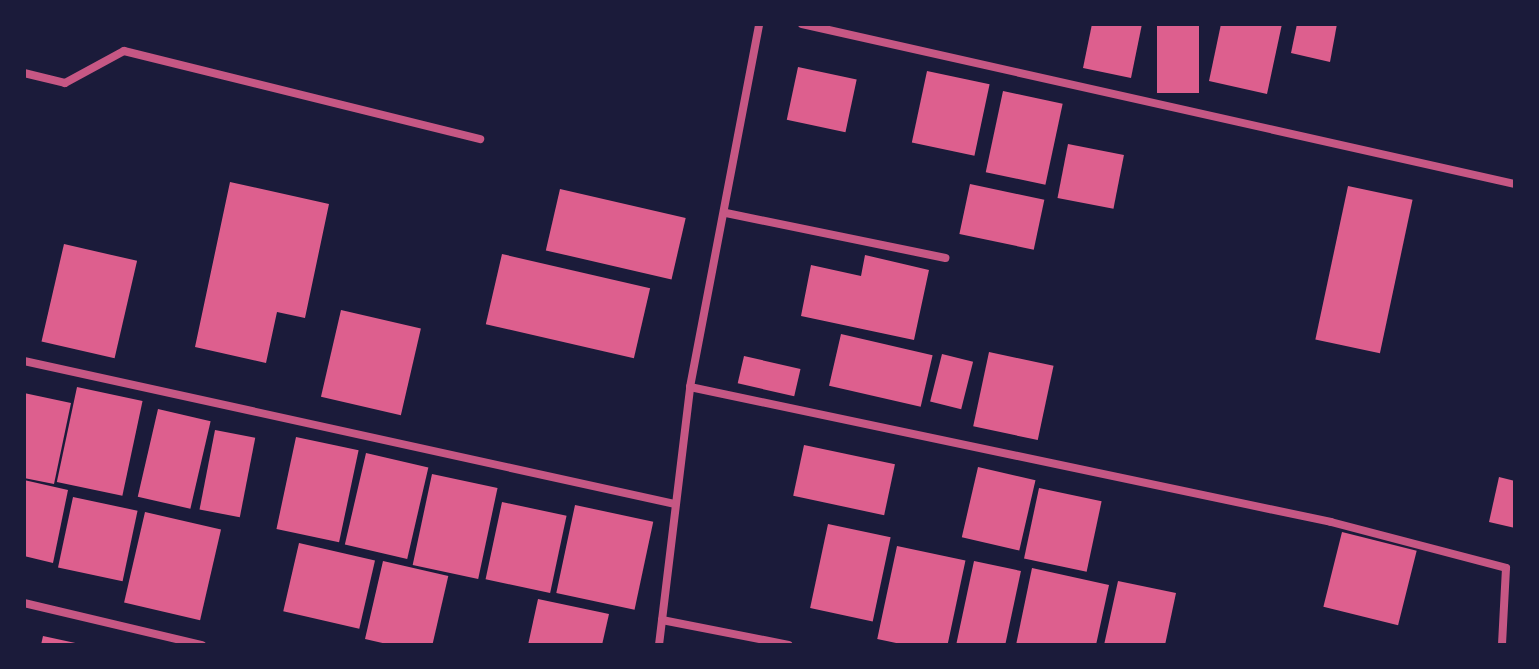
<!DOCTYPE html>
<style>
body{margin:0}
#map{position:relative;width:1539px;height:669px;overflow:hidden;background:#1b1b3a;font-family:"Open Sans",sans-serif}
div>[style]{position:absolute}
.building>*{inset:0;background:#dd5f8e;transform-origin:0 0}
.minor>*{height:8px;margin:-4px;padding:0 4px;transform-origin:4px;border-radius:4px;background:#c65784}
span{translate:-50% -50%;white-space:nowrap;text-align:center;line-height:1.15;-webkit-text-stroke:6px #1b1b3a;paint-order:stroke}
.frame{position:absolute;inset:0;border:26px solid #1b1b3a;pointer-events:none}
</style>
<div id="map">
<div class="building">
<div style="clip-path:polygon(1092px 24px,1142px 24px,1131px 78px,1083px 68px)"></div>
<div style="left:1157px;top:24px;width:42px;height:69px"></div>
<div style="clip-path:polygon(1221px 24px,1282px 24px,1267px 94px,1209px 81px)"></div>
<div style="clip-path:polygon(1297px 24px,1337px 24px,1330px 62px,1291px 53px)"></div>
<div style="left:798px;top:67px;width:60px;height:54px;rotate:12deg"></div>
<div style="left:927px;top:71px;width:64px;height:73px;rotate:12deg"></div>
<div style="left:1003px;top:91px;width:61px;height:83px;rotate:12deg"></div>
<div style="left:1068px;top:144px;width:57px;height:55px;rotate:11deg"></div>
<div style="clip-path:polygon(230px 182px,329px 204px,305px 318px,277px 312px,266px 363px,195px 347px)"></div>
<div style="left:970px;top:184px;width:76px;height:51px;rotate:12deg"></div>
<div style="left:1348px;top:186px;width:66px;height:157px;rotate:12deg"></div>
<div style="left:560px;top:189px;width:129px;height:63px;rotate:13deg"></div>
<div style="left:64px;top:244px;width:75px;height:100px;rotate:13deg"></div>
<div style="left:502px;top:254px;width:152px;height:72px;rotate:13deg"></div>
<div style="clip-path:polygon(865px 255px,929px 270px,914px 340px,801px 316px,811px 265px,861px 276px)"></div>
<div style="left:341px;top:310px;width:82px;height:89px;rotate:13deg"></div>
<div style="left:841px;top:334px;width:94px;height:53px;rotate:13deg"></div>
<div style="left:989px;top:352px;width:66px;height:76px;rotate:12deg"></div>
<div style="left:942px;top:354px;width:32px;height:49px;rotate:14deg"></div>
<div style="left:744px;top:356px;width:58px;height:28px;rotate:13deg"></div>
<div style="left:77px;top:387px;width:67px;height:97px;rotate:12deg"></div>
<div style="clip-path:polygon(24px 393px,71px 403px,54px 484px,24px 478px)"></div>
<div style="left:158px;top:409px;width:54px;height:90px;rotate:13deg"></div>
<div style="left:215px;top:430px;width:41px;height:81px;rotate:11deg"></div>
<div style="left:296px;top:437px;width:64px;height:94px;rotate:12deg"></div>
<div style="left:804px;top:445px;width:93px;height:52px;rotate:12deg"></div>
<div style="left:366px;top:453px;width:64px;height:94px;rotate:13deg"></div>
<div style="left:978px;top:467px;width:59px;height:72px;rotate:13deg"></div>
<div style="left:432px;top:474px;width:67px;height:93px;rotate:12deg"></div>
<div style="clip-path:polygon(1499px 477px,1515px 481px,1515px 528px,1489px 522px)"></div>
<div style="clip-path:polygon(24px 480px,68px 490px,53px 563px,24px 556px)"></div>
<div style="left:1039px;top:488px;width:64px;height:72px;rotate:12deg"></div>
<div style="left:73px;top:497px;width:66px;height:72px;rotate:12deg"></div>
<div style="left:502px;top:502px;width:66px;height:79px;rotate:12deg"></div>
<div style="left:575px;top:505px;width:80px;height:90px;rotate:12deg"></div>
<div style="left:145px;top:512px;width:78px;height:93px;rotate:13deg"></div>
<div style="left:828px;top:524px;width:64px;height:86px;rotate:12deg"></div>
<div style="left:1342px;top:532px;width:77px;height:77px;rotate:14deg"></div>
<div style="left:299px;top:543px;width:78px;height:70px;rotate:13deg"></div>
<div style="left:897px;top:546px;width:70px;height:95px;rotate:12deg"></div>
<div style="left:383px;top:561px;width:67px;height:80px;rotate:13deg"></div>
<div style="left:974px;top:561px;width:48px;height:86px;rotate:12deg"></div>
<div style="clip-path:polygon(1032px 568px,1109px 585px,1096px 645px,1016px 645px)"></div>
<div style="clip-path:polygon(1118px 581px,1176px 593px,1165px 645px,1104px 645px)"></div>
<div style="clip-path:polygon(538px 599px,609px 614px,602px 645px,528px 645px)"></div>
<div style="clip-path:polygon(43px 636px,80px 644px,80px 645px,41px 645px)"></div>
</div>
<div class="minor">
<div style="left:802px;top:24px;width:731px;rotate:12.65deg"></div>
<div style="left:24px;top:73px;width:42px;rotate:13.7deg"></div>
<div style="left:65px;top:83px;width:67px;rotate:-28.5deg"></div>
<div style="left:124px;top:51px;width:367px;rotate:13.9deg"></div>
<div style="left:726px;top:213px;width:224px;rotate:11.6deg"></div>
<div style="left:24px;top:361px;width:667px;rotate:12.39deg"></div>
<div style="left:690px;top:387px;width:655px;rotate:11.89deg"></div>
<div style="left:1331px;top:522px;width:181px;rotate:14.7deg"></div>
<div style="left:1506px;top:568px;width:77px;rotate:93deg"></div>
<div style="left:24px;top:603px;width:183px;rotate:13.3deg"></div>
<div style="left:662px;top:620px;width:129px;rotate:11.1deg"></div>
<div style="left:659px;top:645px;width:260px;rotate:-83.1deg"></div>
<div style="left:690px;top:387px;width:369px;rotate:-79.2deg"></div>
</div>
<div class="frame"></div>
</div>
